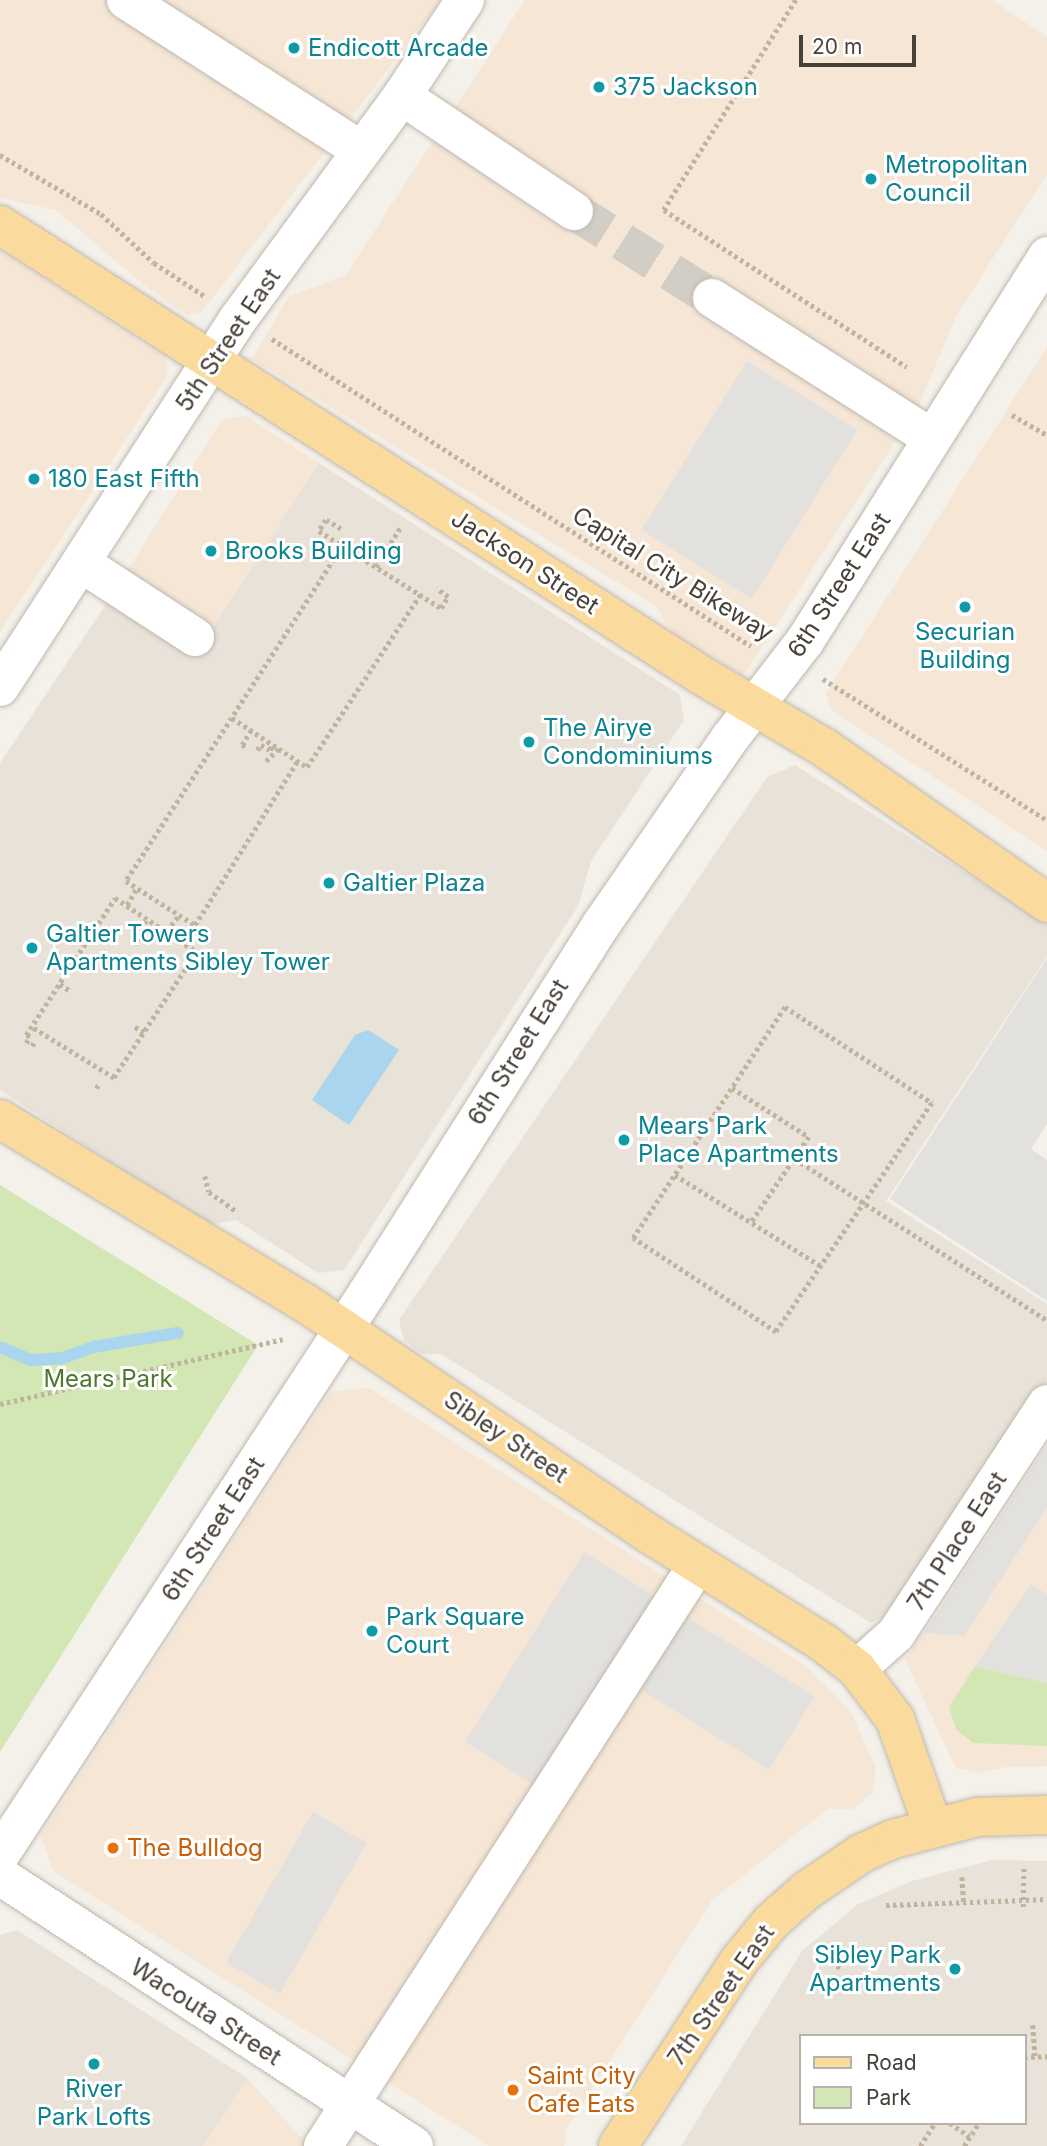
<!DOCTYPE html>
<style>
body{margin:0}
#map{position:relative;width:1047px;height:2146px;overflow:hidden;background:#f4f1ea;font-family:Inter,sans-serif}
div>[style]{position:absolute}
.residential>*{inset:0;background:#e8e2d8}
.commercial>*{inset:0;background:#f5e6d6}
.green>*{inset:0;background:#d3e7b4}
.parking>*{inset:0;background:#e3e1de;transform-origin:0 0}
.water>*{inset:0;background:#a9d5ee}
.stream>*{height:12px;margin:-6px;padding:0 6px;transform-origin:6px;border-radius:6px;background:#a9d5ee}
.minor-tunnel>*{height:38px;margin-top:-19px;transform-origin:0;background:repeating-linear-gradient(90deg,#d2cec6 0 38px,transparent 0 57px)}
.path>*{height:4.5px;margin-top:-2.25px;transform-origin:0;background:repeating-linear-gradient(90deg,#c1b39e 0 3.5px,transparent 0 7px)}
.roads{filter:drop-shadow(0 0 2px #c0b8ad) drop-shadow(0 0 2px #c0b8ad)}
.minor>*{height:38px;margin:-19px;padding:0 19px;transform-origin:19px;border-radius:19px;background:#fff}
.major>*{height:38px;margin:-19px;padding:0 19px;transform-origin:19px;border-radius:19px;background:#fadb9d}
.dots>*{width:19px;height:19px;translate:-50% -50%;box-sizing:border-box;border:4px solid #fff;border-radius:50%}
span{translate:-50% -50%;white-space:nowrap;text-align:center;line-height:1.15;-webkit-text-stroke:6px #fff;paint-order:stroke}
.culture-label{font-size:24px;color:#0d838f}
.left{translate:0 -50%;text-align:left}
.right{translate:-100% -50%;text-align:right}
.street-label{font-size:24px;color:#484138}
.park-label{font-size:24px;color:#4d782d}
.food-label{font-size:24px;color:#c56008}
.legend{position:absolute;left:799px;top:2034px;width:228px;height:91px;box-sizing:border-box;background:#fff;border:2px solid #b6b3af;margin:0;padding:9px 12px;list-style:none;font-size:21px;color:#484138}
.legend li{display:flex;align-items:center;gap:14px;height:35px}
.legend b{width:35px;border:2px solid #b6b3af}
.scale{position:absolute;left:799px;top:35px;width:117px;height:32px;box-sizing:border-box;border:4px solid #484138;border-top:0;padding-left:9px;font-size:21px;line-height:24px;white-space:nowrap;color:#484138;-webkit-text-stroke:5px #fff;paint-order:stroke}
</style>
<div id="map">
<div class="residential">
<div style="clip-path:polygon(319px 463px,680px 695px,684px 720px,591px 861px,578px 906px,344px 1270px,318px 1273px,236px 1220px,208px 1225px,0 1090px,0 763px,108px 601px,211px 630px)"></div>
<div style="clip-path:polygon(795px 765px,1047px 924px,1047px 956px,886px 1201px,1047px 1304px,1047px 1381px,896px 1610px,871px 1623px,441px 1354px,421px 1354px,404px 1340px,399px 1320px,767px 777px)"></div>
<div style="clip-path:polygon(evenodd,992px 1860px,1047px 1861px,1047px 2146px,681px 2146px,802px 1951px,858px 1904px,912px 1881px,992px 1860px,800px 2036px,1024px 2036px,1024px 2123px,800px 2123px,800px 2036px)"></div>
<div style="clip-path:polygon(17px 1930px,247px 2078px,203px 2146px,0 2146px,0 1935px)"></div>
</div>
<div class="commercial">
<div style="clip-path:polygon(0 0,441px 0,201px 313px,187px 315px,144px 285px,56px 210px,0 198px)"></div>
<div style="clip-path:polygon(525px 0,992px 0,1047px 37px,1047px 174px,956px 316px,919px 405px,743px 676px,672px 633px,656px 606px,252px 359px,289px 296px,345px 276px)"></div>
<div style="clip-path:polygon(0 250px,165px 357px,168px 375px,0 632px)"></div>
<div style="clip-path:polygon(1047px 347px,1047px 851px,831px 710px,826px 693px)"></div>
<div style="clip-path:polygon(246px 416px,319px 463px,211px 630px,108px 601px,222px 420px)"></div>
<div style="clip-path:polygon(369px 1388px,806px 1666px,851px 1712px,876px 1768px,872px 1793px,853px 1809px,828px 1809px,712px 1900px,566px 2130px,564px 2146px,489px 2146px,53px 1871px,41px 1835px,331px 1391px)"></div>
<div style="clip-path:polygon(1047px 1508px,1047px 1766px,1005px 1767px,980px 1773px,956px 1768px,905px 1660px,924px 1633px,964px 1636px)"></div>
<div style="clip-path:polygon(247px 2078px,309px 2146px,203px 2146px)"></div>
</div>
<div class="green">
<div style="clip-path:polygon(0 1185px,258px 1345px,0 1752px)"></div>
<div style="clip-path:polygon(975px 1666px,1047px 1683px,1047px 1746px,973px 1743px,956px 1729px,949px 1707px)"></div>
</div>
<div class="parking">
<div style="left:747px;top:361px;width:130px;height:199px;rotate:32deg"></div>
<div style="clip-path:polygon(1047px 958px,1047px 1124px,1031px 1149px,1047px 1160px,1047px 1301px,890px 1199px)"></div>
<div style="clip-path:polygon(1047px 1445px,1047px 1508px,964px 1636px,924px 1633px)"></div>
<div style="left:584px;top:1552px;width:96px;height:224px;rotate:32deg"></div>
<div style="clip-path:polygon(1031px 1584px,1047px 1594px,1047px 1683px,975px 1666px)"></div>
<div style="left:679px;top:1612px;width:160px;height:86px;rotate:32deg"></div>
<div style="left:313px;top:1812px;width:62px;height:174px;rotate:30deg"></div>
</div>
<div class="water">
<div style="clip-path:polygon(368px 1030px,399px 1050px,349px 1125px,312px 1100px,355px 1035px)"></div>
</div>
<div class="stream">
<div style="left:0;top:1347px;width:33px;rotate:23deg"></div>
<div style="left:30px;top:1360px;width:33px;rotate:-3deg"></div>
<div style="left:63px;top:1358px;width:32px;rotate:-20deg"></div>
<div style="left:93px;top:1347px;width:86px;rotate:-9.4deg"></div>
</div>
<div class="minor-tunnel">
<div style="left:574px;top:211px;width:163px;rotate:32.2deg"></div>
</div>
<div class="path">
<div style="left:796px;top:0;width:248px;rotate:122.2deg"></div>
<div style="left:664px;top:210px;width:289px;rotate:32.9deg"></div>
<div style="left:0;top:155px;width:117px;rotate:30.3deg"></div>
<div style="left:101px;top:214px;width:72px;rotate:42.8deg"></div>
<div style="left:154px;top:263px;width:62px;rotate:33.2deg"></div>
<div style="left:272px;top:339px;width:569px;rotate:32.66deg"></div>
<div style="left:1012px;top:415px;width:40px;rotate:29.7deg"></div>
<div style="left:341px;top:529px;width:17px;rotate:-149deg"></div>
<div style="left:326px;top:520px;width:13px;rotate:122deg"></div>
<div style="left:319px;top:531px;width:144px;rotate:32.3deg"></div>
<div style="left:441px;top:608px;width:13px;rotate:-58deg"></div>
<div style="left:448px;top:597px;width:14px;rotate:-144deg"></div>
<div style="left:342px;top:547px;width:203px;rotate:122.8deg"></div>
<div style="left:232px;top:718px;width:90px;rotate:33.2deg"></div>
<div style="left:307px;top:767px;width:206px;rotate:-56.7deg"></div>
<div style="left:376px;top:567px;width:46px;rotate:-58.4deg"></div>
<div style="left:823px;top:679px;width:265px;rotate:32.2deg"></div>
<div style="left:232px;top:718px;width:194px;rotate:123deg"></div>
<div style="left:126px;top:881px;width:63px;rotate:32.7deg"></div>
<div style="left:179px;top:915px;width:19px;rotate:32deg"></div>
<div style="left:195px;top:925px;width:195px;rotate:-58deg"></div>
<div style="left:245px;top:747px;width:4px;rotate:-146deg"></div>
<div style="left:242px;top:745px;width:17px;rotate:-59deg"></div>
<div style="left:257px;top:750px;width:6px;rotate:-51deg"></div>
<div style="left:261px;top:745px;width:10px;rotate:29deg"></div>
<div style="left:270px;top:750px;width:6px;rotate:-59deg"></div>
<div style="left:266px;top:761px;width:18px;rotate:-45deg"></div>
<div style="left:127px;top:905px;width:20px;rotate:-60deg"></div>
<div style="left:167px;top:931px;width:20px;rotate:-53deg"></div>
<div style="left:142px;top:938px;width:7px;rotate:124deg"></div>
<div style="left:138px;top:944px;width:6px;rotate:-149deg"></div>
<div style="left:133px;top:941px;width:26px;rotate:-58deg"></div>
<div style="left:60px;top:984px;width:11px;rotate:34deg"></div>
<div style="left:785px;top:1007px;width:176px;rotate:33.1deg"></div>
<div style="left:932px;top:1103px;width:277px;rotate:124.3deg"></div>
<div style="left:776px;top:1332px;width:171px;rotate:-146.7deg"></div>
<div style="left:633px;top:1238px;width:277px;rotate:-56.7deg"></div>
<div style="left:135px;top:1027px;width:12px;rotate:31deg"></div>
<div style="left:26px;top:1043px;width:7px;rotate:-56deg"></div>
<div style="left:30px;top:1037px;width:4px;rotate:-153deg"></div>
<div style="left:26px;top:1035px;width:163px;rotate:-57deg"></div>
<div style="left:115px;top:898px;width:98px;rotate:33.4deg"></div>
<div style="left:197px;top:952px;width:151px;rotate:123.4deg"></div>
<div style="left:114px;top:1078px;width:97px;rotate:-148.4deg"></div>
<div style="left:32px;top:1046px;width:4px;rotate:-63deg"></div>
<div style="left:96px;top:1088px;width:5px;rotate:-53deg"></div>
<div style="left:732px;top:1088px;width:91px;rotate:32.5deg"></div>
<div style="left:809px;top:1137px;width:105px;rotate:124.1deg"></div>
<div style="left:795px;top:1159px;width:299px;rotate:32.6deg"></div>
<div style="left:675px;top:1175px;width:172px;rotate:31.9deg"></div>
<div style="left:205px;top:1176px;width:16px;rotate:76deg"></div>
<div style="left:209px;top:1192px;width:35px;rotate:35deg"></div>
<div style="left:0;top:1404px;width:290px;rotate:-12.9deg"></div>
<div style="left:962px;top:1877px;width:27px;rotate:86deg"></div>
<div style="left:886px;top:1905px;width:161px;rotate:-2.1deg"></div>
<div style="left:1023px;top:1907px;width:39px;rotate:-89deg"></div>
<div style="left:819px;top:1955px;width:26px;rotate:31deg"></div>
<div style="left:1033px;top:2025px;width:31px;rotate:86deg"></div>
<div style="left:1024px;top:2057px;width:23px;rotate:-2deg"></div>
<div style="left:950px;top:2123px;width:24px;rotate:35deg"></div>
<div style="left:920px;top:2146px;width:27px;rotate:-57deg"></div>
<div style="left:964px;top:2146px;width:27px;rotate:-57deg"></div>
</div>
<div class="roads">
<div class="minor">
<div style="left:126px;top:0;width:279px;rotate:32.6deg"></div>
<div style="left:402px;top:96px;width:207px;rotate:33.8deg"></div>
<div style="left:712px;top:298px;width:261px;rotate:32.5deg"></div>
<div style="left:81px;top:563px;width:136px;rotate:33deg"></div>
<div style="left:0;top:687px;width:440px;rotate:-57.1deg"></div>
<div style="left:239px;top:318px;width:275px;rotate:-53.7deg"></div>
<div style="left:402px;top:96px;width:115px;rotate:-56.7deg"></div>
<div style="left:857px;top:1669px;width:52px;rotate:-41.9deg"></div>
<div style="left:896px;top:1634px;width:275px;rotate:-56.7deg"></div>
<div style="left:0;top:1855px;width:673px;rotate:-56.83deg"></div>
<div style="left:368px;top:1292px;width:435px;rotate:-57.6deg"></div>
<div style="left:601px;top:925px;width:227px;rotate:-55.4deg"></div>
<div style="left:730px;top:738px;width:123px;rotate:-52.3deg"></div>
<div style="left:805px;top:641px;width:455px;rotate:-57.8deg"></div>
<div style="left:0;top:1876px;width:494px;rotate:33.1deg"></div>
<div style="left:323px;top:2146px;width:692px;rotate:-57.21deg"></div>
</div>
<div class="major">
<div style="left:0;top:225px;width:833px;rotate:32.7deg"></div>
<div style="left:701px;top:675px;width:144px;rotate:30.5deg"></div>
<div style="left:825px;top:748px;width:271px;rotate:34.9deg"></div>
<div style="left:0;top:1119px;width:358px;rotate:31.1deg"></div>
<div style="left:307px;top:1304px;width:414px;rotate:33.9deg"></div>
<div style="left:651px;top:1535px;width:204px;rotate:32deg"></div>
<div style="left:824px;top:1643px;width:42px;rotate:38.2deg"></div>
<div style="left:857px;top:1669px;width:63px;rotate:52.8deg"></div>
<div style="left:895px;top:1719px;width:114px;rotate:70.6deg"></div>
<div style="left:618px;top:2146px;width:221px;rotate:-56.8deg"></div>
<div style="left:739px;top:1961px;width:50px;rotate:-50.6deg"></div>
<div style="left:771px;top:1922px;width:47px;rotate:-41.5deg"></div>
<div style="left:806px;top:1891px;width:68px;rotate:-34.2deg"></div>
<div style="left:862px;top:1853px;width:34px;rotate:-24deg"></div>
<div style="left:893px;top:1839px;width:88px;rotate:-14.5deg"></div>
<div style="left:978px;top:1817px;width:69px;rotate:-1.7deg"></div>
</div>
</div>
<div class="dots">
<div style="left:294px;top:48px;background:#0f9aa8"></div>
<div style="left:599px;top:87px;background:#0f9aa8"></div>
<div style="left:871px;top:179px;background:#0f9aa8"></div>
<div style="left:34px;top:479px;background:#0f9aa8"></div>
<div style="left:211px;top:551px;background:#0f9aa8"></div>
<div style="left:965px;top:607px;background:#0f9aa8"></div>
<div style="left:529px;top:742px;background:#0f9aa8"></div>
<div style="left:329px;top:883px;background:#0f9aa8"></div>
<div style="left:32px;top:948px;background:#0f9aa8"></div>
<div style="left:624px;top:1140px;background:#0f9aa8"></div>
<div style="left:372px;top:1631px;background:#0f9aa8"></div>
<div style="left:113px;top:1848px;background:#e8710a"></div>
<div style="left:955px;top:1969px;background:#0f9aa8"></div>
<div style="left:94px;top:2064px;background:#0f9aa8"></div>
<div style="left:513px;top:2090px;background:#e8710a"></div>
</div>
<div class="culture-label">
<span class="left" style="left:308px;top:48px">Endicott Arcade</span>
<span class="left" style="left:613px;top:87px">375 Jackson</span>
<span class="left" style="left:885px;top:179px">Metropolitan<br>Council</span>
<span class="left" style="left:48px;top:479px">180 East Fifth</span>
<span class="left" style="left:225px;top:551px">Brooks Building</span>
<span style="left:965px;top:646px">Securian<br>Building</span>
<span class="left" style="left:543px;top:742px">The Airye<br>Condominiums</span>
<span class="left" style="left:343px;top:883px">Galtier Plaza</span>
<span class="left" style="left:46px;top:948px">Galtier Towers<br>Apartments Sibley Tower</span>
<span class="left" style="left:638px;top:1140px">Mears Park<br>Place Apartments</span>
<span class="left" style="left:386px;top:1631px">Park Square<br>Court</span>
<span class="right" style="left:941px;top:1969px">Sibley Park<br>Apartments</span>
<span style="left:94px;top:2103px">River<br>Park Lofts</span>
</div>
<div class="street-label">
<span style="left:228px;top:340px;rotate:-56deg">5th Street East</span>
<span style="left:525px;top:562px;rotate:33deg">Jackson Street</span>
<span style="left:673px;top:574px;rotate:32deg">Capital City Bikeway</span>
<span style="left:839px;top:585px;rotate:-57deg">6th Street East</span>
<span style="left:518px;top:1052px;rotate:-58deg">6th Street East</span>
<span style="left:506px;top:1437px;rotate:34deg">Sibley Street</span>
<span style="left:213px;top:1529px;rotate:-57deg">6th Street East</span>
<span style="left:957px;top:1541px;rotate:-57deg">7th Place East</span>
<span style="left:721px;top:1995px;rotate:-55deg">7th Street East</span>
<span style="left:206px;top:2012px;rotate:33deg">Wacouta Street</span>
</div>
<div class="park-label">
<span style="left:108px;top:1379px">Mears Park</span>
</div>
<div class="food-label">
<span class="left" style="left:127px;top:1848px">The Bulldog</span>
<span class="left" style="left:527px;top:2090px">Saint City<br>Cafe Eats</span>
</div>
<ul class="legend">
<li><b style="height:9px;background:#fadb9d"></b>Road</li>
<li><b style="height:19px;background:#d3e7b4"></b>Park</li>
</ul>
<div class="scale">20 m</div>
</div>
